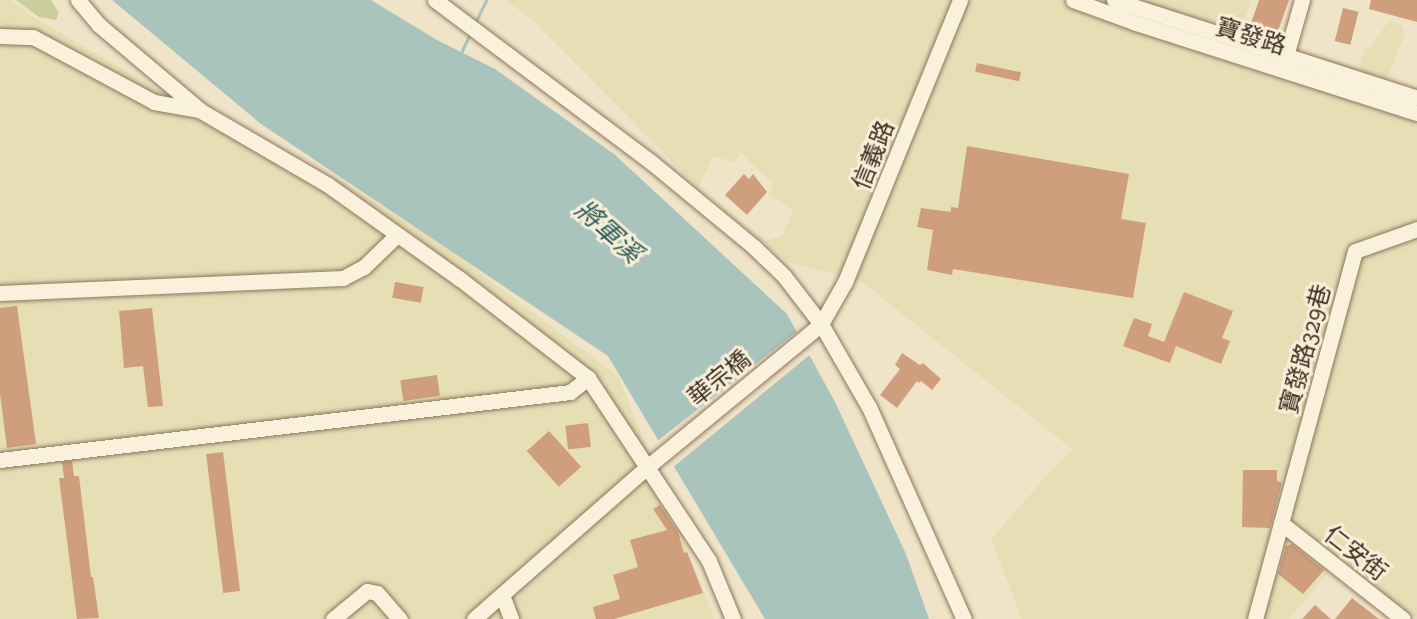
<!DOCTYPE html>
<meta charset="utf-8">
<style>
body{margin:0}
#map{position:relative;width:1417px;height:619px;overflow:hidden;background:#f0e4c8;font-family:"Zilla Slab","Noto Sans TC",serif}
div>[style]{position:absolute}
.farmland>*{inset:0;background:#e6deb5}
.green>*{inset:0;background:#c9cf9b}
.water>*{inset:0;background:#a9c4bc}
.pier>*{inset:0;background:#f0e4c8}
.stream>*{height:3px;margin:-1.5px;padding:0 1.5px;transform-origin:1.5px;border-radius:1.5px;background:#a9c4bc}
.building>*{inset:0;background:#cf9f7d;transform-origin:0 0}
.roads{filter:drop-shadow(0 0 2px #8d765c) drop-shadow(0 0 2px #8d765c)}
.minor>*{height:15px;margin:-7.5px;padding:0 7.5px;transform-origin:7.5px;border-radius:7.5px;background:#faf1dc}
span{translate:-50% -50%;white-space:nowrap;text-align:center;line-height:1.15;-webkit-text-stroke:6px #f7eed8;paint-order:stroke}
.street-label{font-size:24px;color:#3d2e20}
.water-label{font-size:26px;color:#2f5d5a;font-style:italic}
</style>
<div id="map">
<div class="farmland">
<div style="clip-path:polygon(0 0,12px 0,28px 14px,219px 125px,342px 181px,447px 248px,618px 376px,715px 619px,0 619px)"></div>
<div style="clip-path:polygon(evenodd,505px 0,1251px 0,1239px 34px,1359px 69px,1365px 48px,1370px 47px,1389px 21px,1402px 25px,1405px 34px,1386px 81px,1417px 90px,1417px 619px,1339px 560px,1289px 619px,1022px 619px,991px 539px,1049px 473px,1073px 450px,861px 281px,788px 262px,693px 183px,533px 20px,505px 0,741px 153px,773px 184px,769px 195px,793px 209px,783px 235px,766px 241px,699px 187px,713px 156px,734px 162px,741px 153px)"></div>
</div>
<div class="green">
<div style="clip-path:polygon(16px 0,51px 0,59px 13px,56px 20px,39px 17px)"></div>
</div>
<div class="water">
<div style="clip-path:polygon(112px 0,371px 0,437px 40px,495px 69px,614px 154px,787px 314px,835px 402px,906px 554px,929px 619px,765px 619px,608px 356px,261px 124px)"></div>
</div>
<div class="pier">
<div style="clip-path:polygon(799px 330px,812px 353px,672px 468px,656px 442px)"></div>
</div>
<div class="stream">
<div style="left:475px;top:23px;width:25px;rotate:-64deg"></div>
<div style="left:460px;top:55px;width:26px;rotate:-65deg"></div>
</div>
<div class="building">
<div style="clip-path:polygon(1259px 0,1289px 0,1274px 42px,1248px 32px)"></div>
<div style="clip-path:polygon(1371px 0,1417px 0,1417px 22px,1369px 9px)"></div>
<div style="left:1343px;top:8px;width:16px;height:34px;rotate:14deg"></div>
<div style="left:977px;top:63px;width:45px;height:9px;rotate:12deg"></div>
<div style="clip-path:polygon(967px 146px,1129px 174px,1121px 219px,1146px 223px,1133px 298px,953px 269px,952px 275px,927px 270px,933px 230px,917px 227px,921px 208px,951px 212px,951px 207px,958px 208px)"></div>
<div style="clip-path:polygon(744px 174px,749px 179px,753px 174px,767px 192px,747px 215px,725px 195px)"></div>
<div style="left:395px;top:282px;width:29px;height:16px;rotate:10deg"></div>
<div style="clip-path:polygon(1184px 292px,1233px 311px,1222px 338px,1230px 341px,1221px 364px,1176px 346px,1170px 363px,1123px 346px,1134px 318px,1152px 324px,1148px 336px,1164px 342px)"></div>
<div style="clip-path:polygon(17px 306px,36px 444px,7px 448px,0 394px,0 308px)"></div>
<div style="clip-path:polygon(152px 308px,163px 406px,148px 407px,143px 366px,124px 368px,119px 311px)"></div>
<div style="clip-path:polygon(902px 353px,920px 365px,923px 363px,941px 379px,932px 390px,921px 381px,919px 383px,917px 381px,897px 408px,880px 395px,900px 369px,895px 365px)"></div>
<div style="left:437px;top:375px;width:21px;height:37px;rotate:82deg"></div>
<div style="left:588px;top:423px;width:24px;height:23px;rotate:83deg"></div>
<div style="left:549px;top:431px;width:48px;height:30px;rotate:48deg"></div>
<div style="left:223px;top:452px;width:140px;height:17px;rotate:83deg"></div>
<div style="clip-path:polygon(72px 461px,74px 476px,79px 476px,91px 577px,93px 577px,99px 618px,77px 619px,59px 478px,64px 478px,62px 462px)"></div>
<div style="clip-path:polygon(1243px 470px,1277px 470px,1277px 481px,1281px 482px,1281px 486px,1270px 528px,1242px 527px)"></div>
<div style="clip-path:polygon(660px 505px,678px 532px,684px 553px,687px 552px,703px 593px,614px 619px,596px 619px,593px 607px,620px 599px,613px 575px,638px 567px,630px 540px,667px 530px,653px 509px)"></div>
<div style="clip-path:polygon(1292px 544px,1324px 570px,1303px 594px,1278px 574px,1286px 546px)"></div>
<div style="clip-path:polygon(1352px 598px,1379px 619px,1335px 619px)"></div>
<div style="clip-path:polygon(1315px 605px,1331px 619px,1302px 619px)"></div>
</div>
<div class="roads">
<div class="minor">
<div style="left:78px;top:0;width:33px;rotate:50deg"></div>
<div style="left:99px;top:25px;width:133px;rotate:40.1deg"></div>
<div style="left:201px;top:111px;width:147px;rotate:30.2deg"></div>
<div style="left:328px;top:185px;width:162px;rotate:35.5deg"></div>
<div style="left:460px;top:279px;width:162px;rotate:37.7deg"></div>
<div style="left:588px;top:378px;width:219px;rotate:56.5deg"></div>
<div style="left:709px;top:561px;width:63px;rotate:67.5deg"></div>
<div style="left:435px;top:0;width:270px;rotate:36.9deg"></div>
<div style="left:651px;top:162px;width:134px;rotate:39.5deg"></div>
<div style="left:754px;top:247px;width:42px;rotate:44deg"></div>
<div style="left:784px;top:276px;width:61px;rotate:52.4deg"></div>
<div style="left:821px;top:324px;width:96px;rotate:60deg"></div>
<div style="left:869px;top:407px;width:232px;rotate:65.9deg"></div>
<div style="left:1073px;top:0;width:64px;rotate:20.1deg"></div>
<div style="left:1133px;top:22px;width:298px;rotate:17.8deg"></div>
<div style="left:1114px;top:0;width:318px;rotate:17.9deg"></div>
<div style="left:0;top:36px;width:33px;rotate:2deg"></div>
<div style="left:33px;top:37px;width:137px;rotate:28.2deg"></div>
<div style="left:154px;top:102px;width:46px;rotate:10.1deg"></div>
<div style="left:1284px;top:63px;width:66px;rotate:-74.1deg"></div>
<div style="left:0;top:293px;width:343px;rotate:-2.5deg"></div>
<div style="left:343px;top:278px;width:24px;rotate:-28deg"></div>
<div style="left:364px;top:267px;width:45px;rotate:-44.1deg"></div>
<div style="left:0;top:460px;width:574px;rotate:-6.8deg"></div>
<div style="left:570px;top:392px;width:23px;rotate:-38deg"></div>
<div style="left:1281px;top:523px;width:155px;rotate:38.2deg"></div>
<div style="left:502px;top:595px;width:26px;rotate:69deg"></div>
<div style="left:333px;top:619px;width:44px;rotate:-39.5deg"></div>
<div style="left:367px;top:591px;width:10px;rotate:11deg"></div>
<div style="left:377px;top:593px;width:35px;rotate:49deg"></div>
<div style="left:474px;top:619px;width:229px;rotate:-41.3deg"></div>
<div style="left:646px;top:468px;width:227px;rotate:-39.4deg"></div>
<div style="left:821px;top:324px;width:48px;rotate:-60.3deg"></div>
<div style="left:845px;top:282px;width:305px;rotate:-67.8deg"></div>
<div style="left:1255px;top:619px;width:381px;rotate:-74.8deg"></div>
<div style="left:1355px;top:251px;width:66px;rotate:-19.5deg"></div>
</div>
</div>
<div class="street-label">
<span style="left:1251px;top:36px;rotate:17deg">寶發路</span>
<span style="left:873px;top:155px;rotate:-68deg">信義路</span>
<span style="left:1305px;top:349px;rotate:-75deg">寶發路329巷</span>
<span style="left:719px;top:378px;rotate:-39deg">華宗橋</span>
<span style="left:1356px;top:553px;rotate:38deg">仁安街</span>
</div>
<div class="water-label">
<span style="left:608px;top:232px;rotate:42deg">將軍溪</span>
</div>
</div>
